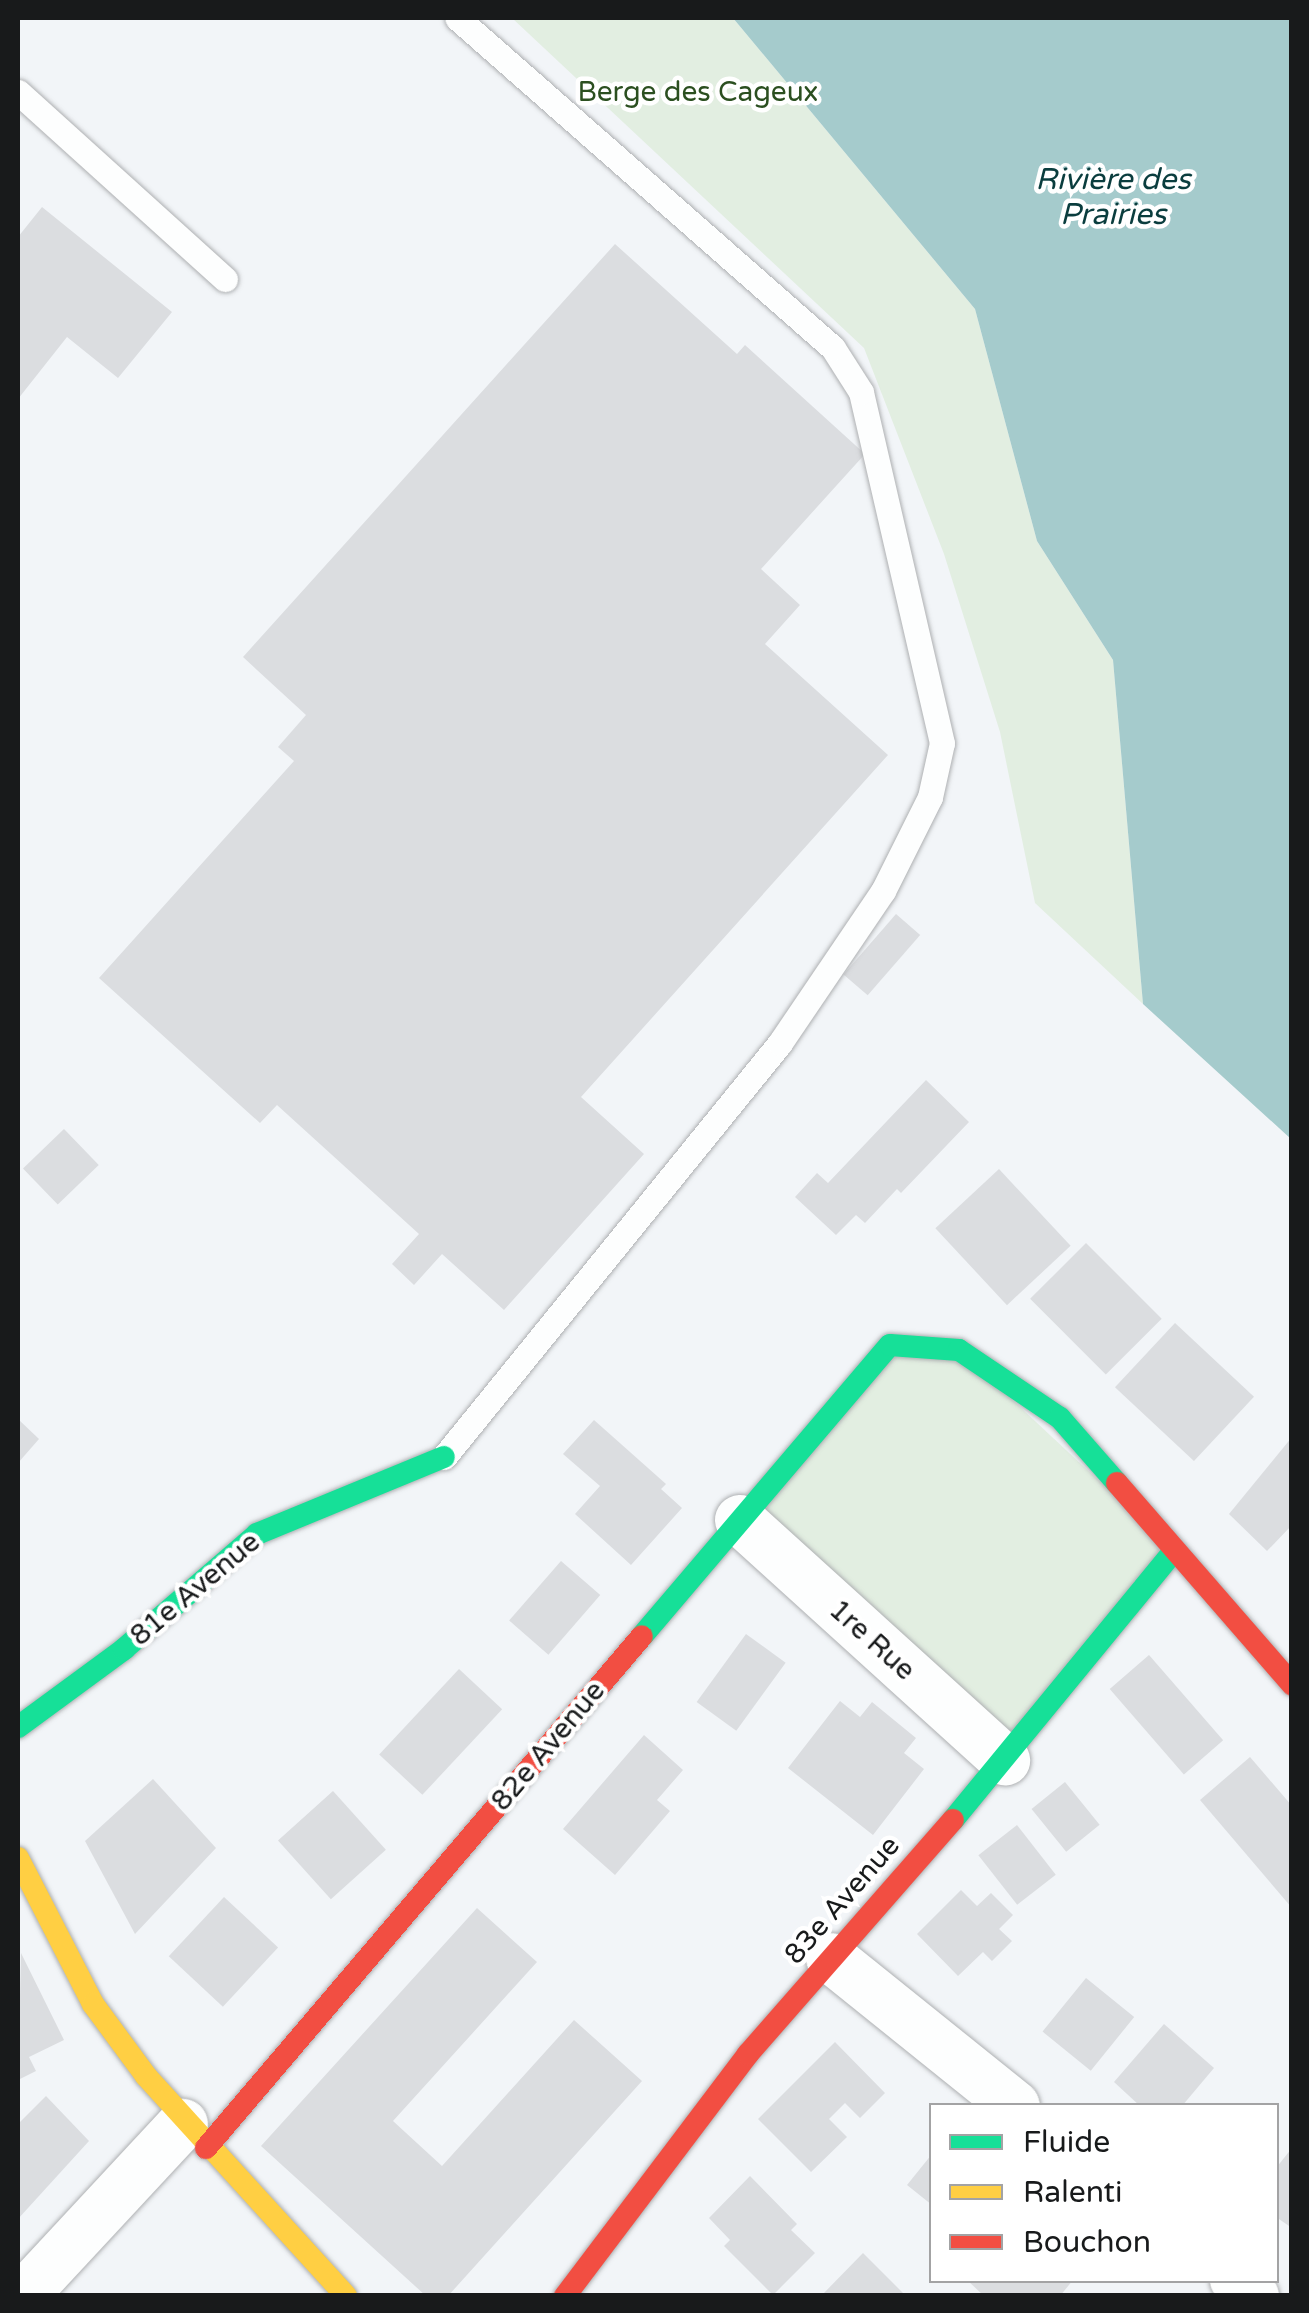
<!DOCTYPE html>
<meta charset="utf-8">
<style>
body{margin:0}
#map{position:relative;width:1309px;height:2313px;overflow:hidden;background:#f2f5f8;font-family:"Varela Round",sans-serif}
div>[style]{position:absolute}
.green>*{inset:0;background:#e2eee1}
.water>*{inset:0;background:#a5cbcc}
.building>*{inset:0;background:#dbdde0;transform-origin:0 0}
.roads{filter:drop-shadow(0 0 2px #aeb0b2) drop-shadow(0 0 2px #aeb0b2)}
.lane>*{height:25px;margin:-12.5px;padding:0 12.5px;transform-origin:12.5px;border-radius:12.5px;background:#fdfefe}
.street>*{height:50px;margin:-25px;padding:0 25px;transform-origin:25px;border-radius:25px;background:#fdfefe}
.fast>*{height:22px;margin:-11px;padding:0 11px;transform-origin:11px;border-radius:11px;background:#16e098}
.slow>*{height:22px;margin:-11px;padding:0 11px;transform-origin:11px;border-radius:11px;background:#ffcf43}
.jam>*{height:22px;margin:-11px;padding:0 11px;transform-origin:11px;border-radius:11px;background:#f24e42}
span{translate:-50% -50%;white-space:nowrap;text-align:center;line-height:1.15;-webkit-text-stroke:9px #fff;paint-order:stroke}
.park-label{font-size:28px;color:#2b4f20}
.street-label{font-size:28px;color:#181a1b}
.water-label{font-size:30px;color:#0a3d3e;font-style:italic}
.frame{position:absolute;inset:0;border:20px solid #181a1b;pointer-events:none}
.legend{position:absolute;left:929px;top:2103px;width:350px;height:180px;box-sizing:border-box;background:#fff;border:2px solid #a3a3a4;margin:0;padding:12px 18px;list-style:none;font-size:30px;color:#181a1b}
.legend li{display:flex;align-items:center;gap:20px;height:50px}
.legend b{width:50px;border:2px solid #a3a3a4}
</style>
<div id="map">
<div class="green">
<div style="clip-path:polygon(512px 18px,733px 18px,975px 309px,1037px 541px,1113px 660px,1143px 1004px,1035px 903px,1000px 732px,944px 554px,864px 348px)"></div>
<div style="clip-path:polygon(890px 1345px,959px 1350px,1174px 1551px,1005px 1760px,740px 1520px)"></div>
</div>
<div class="water">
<div style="clip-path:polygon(733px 18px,1291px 18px,1291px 1139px,1143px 1004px,1113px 660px,1037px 541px,975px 309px)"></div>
</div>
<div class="building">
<div style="clip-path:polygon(42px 207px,172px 312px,118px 378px,67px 337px,18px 399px,18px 237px)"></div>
<div style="clip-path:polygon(615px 244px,737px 354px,745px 345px,865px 454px,761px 569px,800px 605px,765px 644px,888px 755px,581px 1097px,644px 1154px,504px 1310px,442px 1254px,414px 1285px,392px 1264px,419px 1234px,277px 1105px,260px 1123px,99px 978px,294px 761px,278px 747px,306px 715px,243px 657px)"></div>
<div style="left:896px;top:914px;width:32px;height:80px;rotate:41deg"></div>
<div style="clip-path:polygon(926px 1080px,969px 1122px,901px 1193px,897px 1189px,865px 1223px,856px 1215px,836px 1235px,795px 1197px,817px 1173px,828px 1183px)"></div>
<div style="left:64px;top:1129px;width:50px;height:57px;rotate:46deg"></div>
<div style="left:999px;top:1169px;width:105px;height:87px;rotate:47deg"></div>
<div style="left:1086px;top:1243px;width:107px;height:79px;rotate:45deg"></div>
<div style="left:1175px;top:1323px;width:108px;height:88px;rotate:43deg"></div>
<div style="clip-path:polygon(18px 1419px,39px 1439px,18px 1463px)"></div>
<div style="clip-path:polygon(594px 1420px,666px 1484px,661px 1489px,682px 1508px,631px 1565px,575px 1514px,600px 1486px,563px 1454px)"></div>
<div style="clip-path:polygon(1292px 1437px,1292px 1525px,1267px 1551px,1229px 1514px)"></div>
<div style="left:561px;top:1561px;width:52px;height:79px;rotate:41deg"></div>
<div style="left:746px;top:1634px;width:49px;height:84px;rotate:36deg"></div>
<div style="left:1149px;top:1655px;width:113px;height:52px;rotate:49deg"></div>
<div style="left:459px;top:1669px;width:59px;height:117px;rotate:43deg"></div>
<div style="clip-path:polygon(840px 1701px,860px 1717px,872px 1702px,916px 1738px,904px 1753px,924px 1769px,873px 1835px,788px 1768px)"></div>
<div style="clip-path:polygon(644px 1735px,683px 1770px,657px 1800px,670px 1811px,615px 1875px,563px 1829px)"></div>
<div style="clip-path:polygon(1250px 1757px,1292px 1806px,1292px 1908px,1200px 1800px)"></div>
<div style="clip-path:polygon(153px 1779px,216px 1848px,135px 1934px,85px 1841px)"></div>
<div style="left:1065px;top:1782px;width:55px;height:43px;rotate:51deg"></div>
<div style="left:333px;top:1791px;width:79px;height:74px;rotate:48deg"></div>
<div style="left:1017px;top:1825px;width:63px;height:49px;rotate:52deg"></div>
<div style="clip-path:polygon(961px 1890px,977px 1906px,991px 1893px,1013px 1915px,999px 1929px,1012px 1941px,992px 1961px,983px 1952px,958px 1976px,917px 1934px)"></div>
<div style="left:224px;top:1897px;width:74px;height:81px;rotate:43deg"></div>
<div style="clip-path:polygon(477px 1908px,537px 1962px,393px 2121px,442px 2166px,574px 2020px,642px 2081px,448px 2296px,426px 2296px,261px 2146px)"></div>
<div style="clip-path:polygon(21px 1953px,64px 2040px,29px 2057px,36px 2071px,18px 2080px)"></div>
<div style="left:1086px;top:1978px;width:62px;height:69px;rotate:39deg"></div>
<div style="clip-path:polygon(1164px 2024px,1214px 2068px,1182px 2106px,1140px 2106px,1114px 2082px)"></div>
<div style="clip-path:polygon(835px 2042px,885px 2093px,860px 2118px,845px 2103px,829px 2119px,847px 2137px,811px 2172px,758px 2119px)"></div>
<div style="clip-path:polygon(46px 2096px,89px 2141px,18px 2219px,18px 2124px)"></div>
<div style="clip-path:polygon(1292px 2148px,1292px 2228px,1276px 2217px,1276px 2168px)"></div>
<div style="clip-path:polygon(932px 2154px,932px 2205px,907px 2185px)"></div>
<div style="clip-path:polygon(750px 2176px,797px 2224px,791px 2230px,815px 2253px,773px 2295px,724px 2246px,730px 2240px,709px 2218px)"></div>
<div style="clip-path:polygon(863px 2253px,906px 2296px,821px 2296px)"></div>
<div style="clip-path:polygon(967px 2280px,1073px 2280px,1060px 2296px,984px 2296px)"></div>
</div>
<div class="roads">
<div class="lane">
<div style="left:18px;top:92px;width:279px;rotate:42.1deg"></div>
<div style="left:444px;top:1457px;width:533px;rotate:-50.94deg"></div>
<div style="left:780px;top:1043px;width:184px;rotate:-55.9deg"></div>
<div style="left:883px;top:891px;width:105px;rotate:-63.4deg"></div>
<div style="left:930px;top:797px;width:55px;rotate:-77.5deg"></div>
<div style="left:942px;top:743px;width:360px;rotate:-103deg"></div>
<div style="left:861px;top:392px;width:52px;rotate:-122.5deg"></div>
<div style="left:833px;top:348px;width:500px;rotate:-138.7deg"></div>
</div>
<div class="street">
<div style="left:740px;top:1520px;width:358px;rotate:42.2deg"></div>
<div style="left:831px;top:1958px;width:236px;rotate:38.8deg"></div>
<div style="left:1235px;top:2280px;width:25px;rotate:40deg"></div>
<div style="left:23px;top:2296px;width:235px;rotate:-47.1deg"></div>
</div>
<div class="fast">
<div style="left:642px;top:1636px;width:382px;rotate:-49.6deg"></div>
<div style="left:890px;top:1345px;width:69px;rotate:4.1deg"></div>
<div style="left:959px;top:1350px;width:122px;rotate:34deg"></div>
<div style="left:1060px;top:1418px;width:86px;rotate:48.8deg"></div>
<div style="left:18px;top:1727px;width:132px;rotate:-36.3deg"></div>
<div style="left:124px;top:1649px;width:176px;rotate:-40.8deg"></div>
<div style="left:257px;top:1534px;width:202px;rotate:-22.4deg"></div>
<div style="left:953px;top:1820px;width:348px;rotate:-50.6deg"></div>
</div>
<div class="slow">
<div style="left:18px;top:1858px;width:164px;rotate:62.8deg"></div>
<div style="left:93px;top:2004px;width:89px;rotate:53.6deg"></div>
<div style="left:146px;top:2076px;width:297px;rotate:47.7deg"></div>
</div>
<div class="jam">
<div style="left:1117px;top:1483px;width:267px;rotate:49deg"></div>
<div style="left:206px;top:2148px;width:672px;rotate:-49.58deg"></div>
<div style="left:565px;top:2296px;width:303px;rotate:-52.9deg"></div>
<div style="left:748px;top:2054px;width:311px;rotate:-48.8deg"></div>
</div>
</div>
<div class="park-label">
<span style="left:698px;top:92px">Berge des Cageux</span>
</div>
<div class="street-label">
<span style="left:195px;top:1589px;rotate:-40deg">81e Avenue</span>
<span style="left:872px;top:1640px;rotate:42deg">1re Rue</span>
<span style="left:548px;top:1746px;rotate:-50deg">82e Avenue</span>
<span style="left:842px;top:1900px;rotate:-49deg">83e Avenue</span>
</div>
<div class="water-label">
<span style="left:1113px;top:197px">Rivière des<br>Prairies</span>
</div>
<div class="frame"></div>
<ul class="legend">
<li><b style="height:12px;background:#16e098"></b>Fluide</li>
<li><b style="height:12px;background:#ffcf43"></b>Ralenti</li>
<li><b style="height:12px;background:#f24e42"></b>Bouchon</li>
</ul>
</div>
